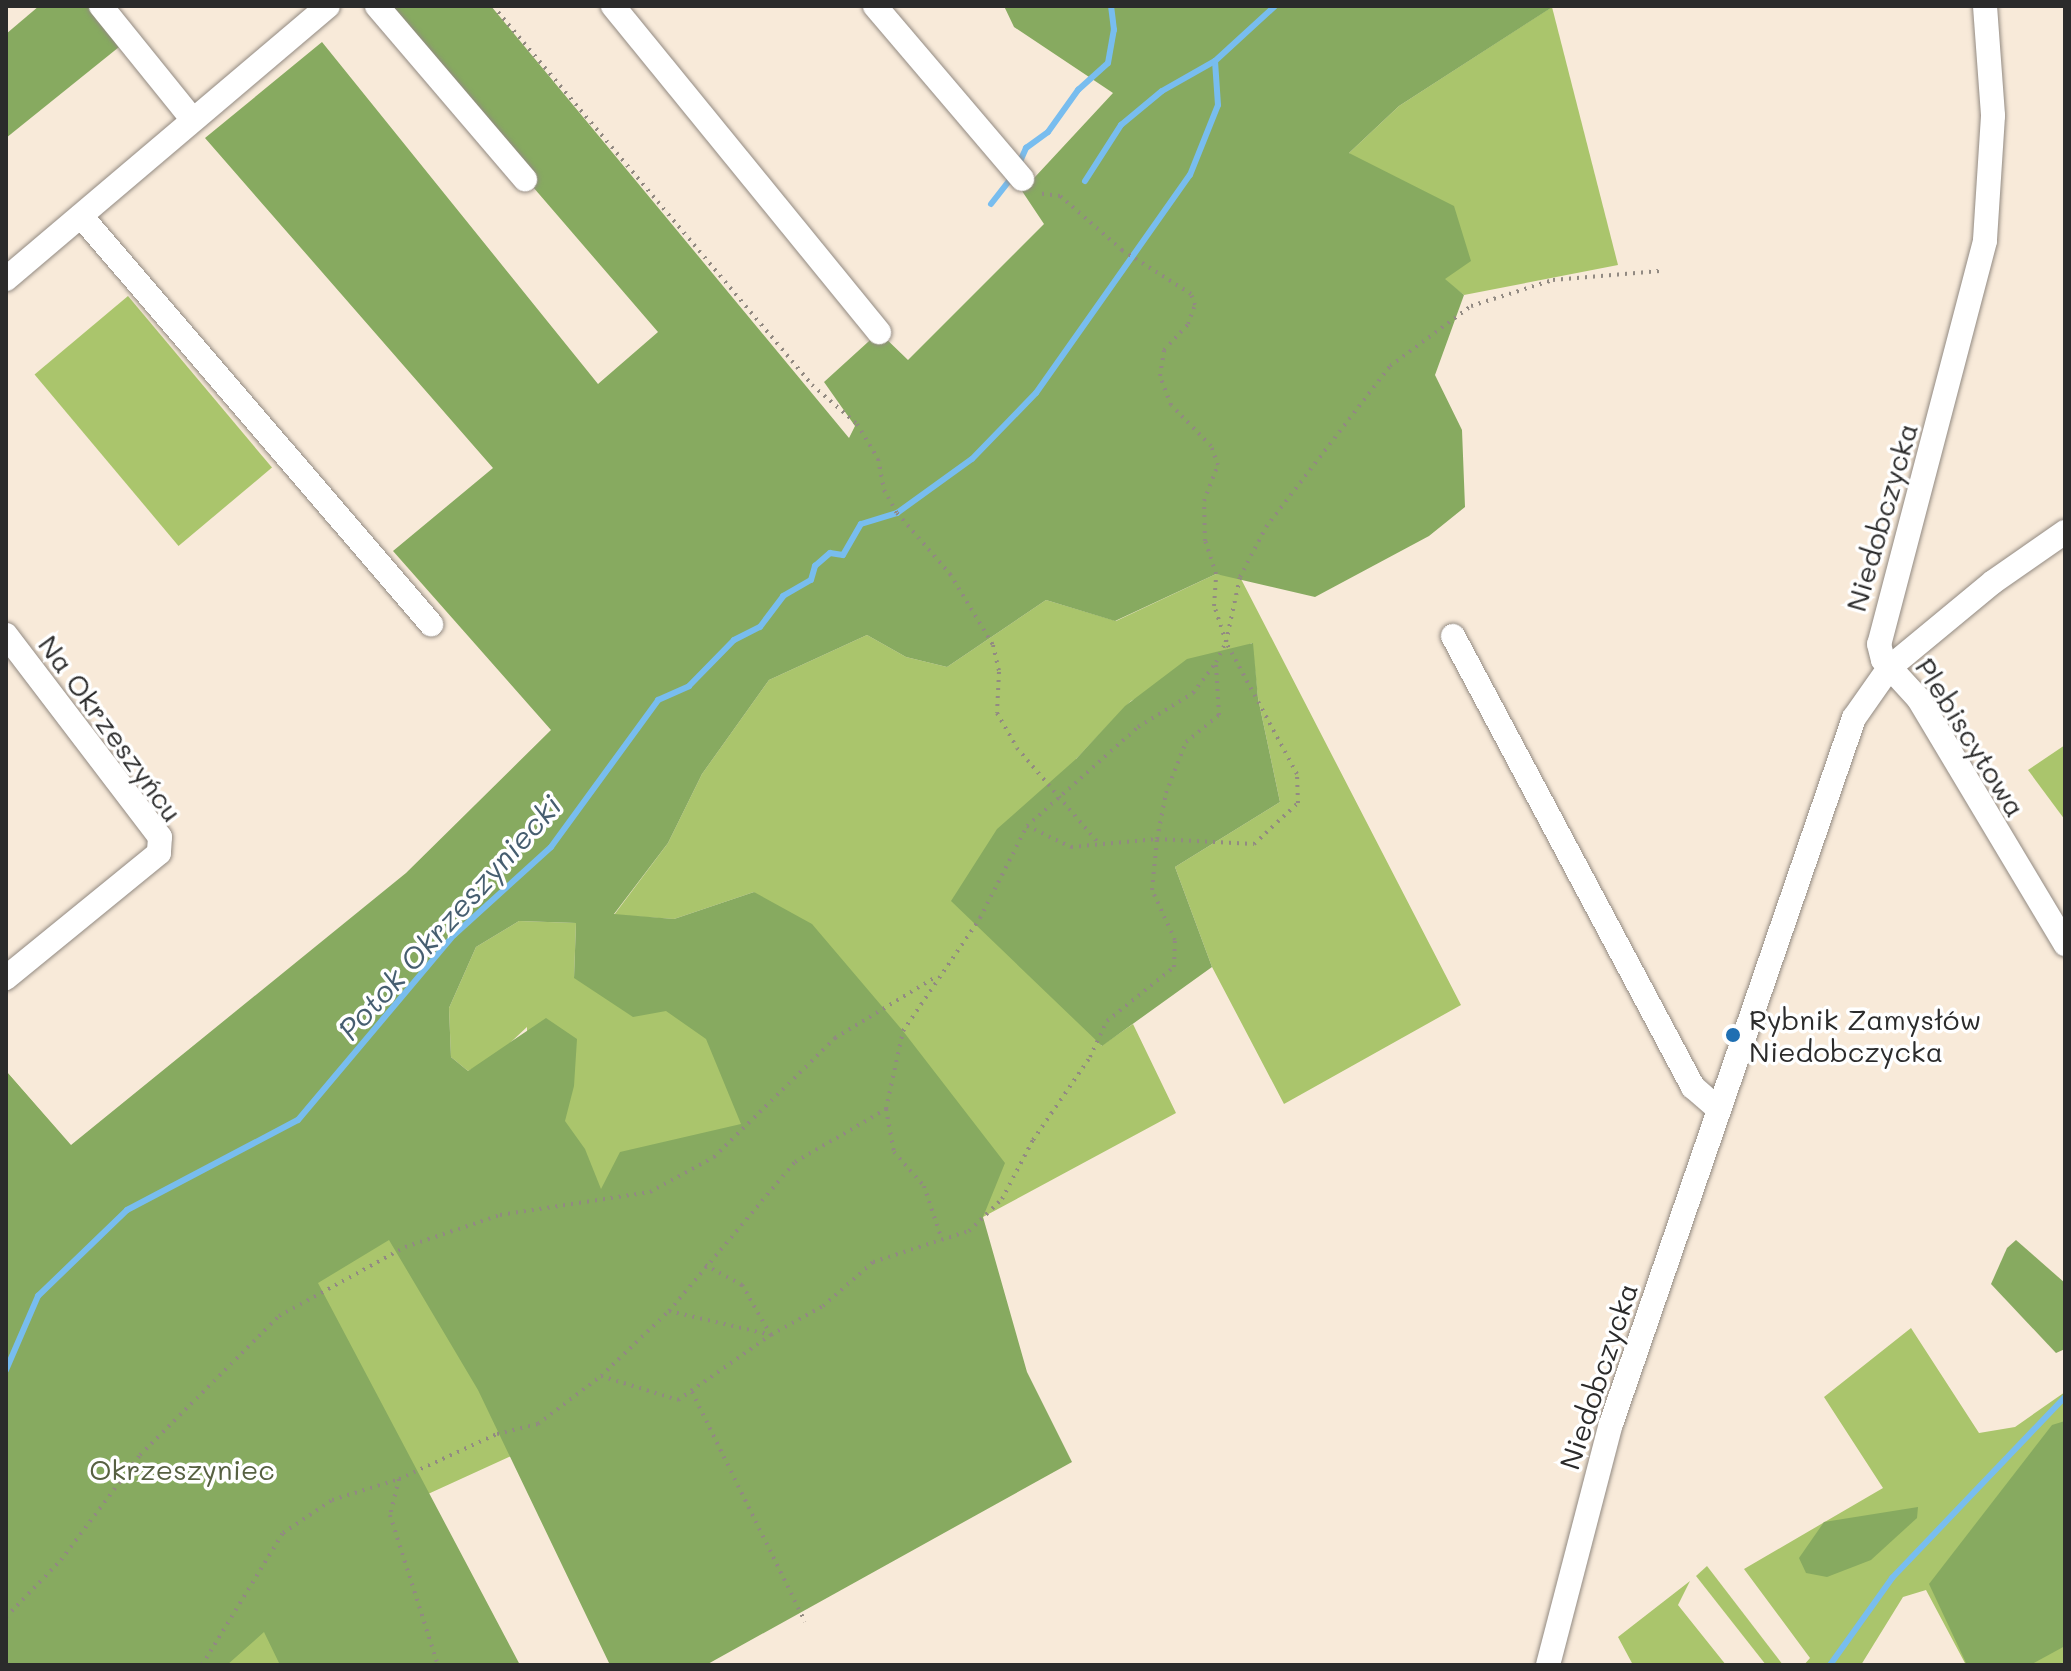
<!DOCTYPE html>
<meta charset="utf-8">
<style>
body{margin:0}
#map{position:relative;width:2071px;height:1671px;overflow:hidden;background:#f8ead9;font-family:Mali,sans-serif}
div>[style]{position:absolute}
.green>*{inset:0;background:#aac56c;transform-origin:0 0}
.forest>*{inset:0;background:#87aa60}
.stream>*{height:6px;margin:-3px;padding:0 3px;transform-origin:3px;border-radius:3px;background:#78bdef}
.path>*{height:4px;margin-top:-2px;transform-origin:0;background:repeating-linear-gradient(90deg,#928a82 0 2px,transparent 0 8px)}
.roads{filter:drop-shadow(0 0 2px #928a82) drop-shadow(0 0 2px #928a82)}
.minor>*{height:24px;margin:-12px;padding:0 12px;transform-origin:12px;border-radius:12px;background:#fff}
.dots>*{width:22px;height:22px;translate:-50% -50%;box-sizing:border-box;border:4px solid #fff;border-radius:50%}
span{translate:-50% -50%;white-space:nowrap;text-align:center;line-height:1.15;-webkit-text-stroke:7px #fff;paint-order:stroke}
.street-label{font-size:28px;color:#2b2b2b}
.poi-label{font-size:28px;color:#2b2b2b}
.left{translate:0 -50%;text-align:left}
.park-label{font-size:28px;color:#576142}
.water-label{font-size:30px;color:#465e70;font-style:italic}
.frame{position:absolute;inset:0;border:8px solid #2b2b2b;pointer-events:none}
</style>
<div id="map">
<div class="green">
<div style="clip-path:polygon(1552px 7px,1618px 265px,1464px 295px,1444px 280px,1349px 153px,1399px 106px)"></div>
<div style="left:128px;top:296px;width:224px;height:122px;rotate:50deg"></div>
<div style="clip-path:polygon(1216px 574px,1240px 577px,1461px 1005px,1284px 1104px,1212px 967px,1175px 867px,1280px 802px,1258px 698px,1252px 643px,1131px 701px,1076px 759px,1101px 1046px,1133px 1024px,1176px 1113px,983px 1217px,754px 892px,674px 919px,614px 915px,668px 843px,702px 774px,769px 680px,867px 635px,906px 657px,947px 667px,1046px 600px,1116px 621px)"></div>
<div style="clip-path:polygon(2065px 745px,2065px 820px,2028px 770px)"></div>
<div style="clip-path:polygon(519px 921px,576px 923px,574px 978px,686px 933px,808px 1102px,570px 1429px,428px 1494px,327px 1665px,6px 1665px,6px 1071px,200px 1295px,527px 1044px,527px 1027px,496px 1056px,468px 1071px,451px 1057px,449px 1008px,476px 947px)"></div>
<div style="clip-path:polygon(1911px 1328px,1979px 1433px,2015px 1427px,2065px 1392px,2065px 1665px,1966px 1665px,1926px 1590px,1903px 1597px,1861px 1665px,1804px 1665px,1810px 1658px,1744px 1569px,1883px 1488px,1824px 1397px)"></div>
<div style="clip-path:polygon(1707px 1566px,1783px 1665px,1766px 1665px,1696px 1576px)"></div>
<div style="clip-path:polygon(1690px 1581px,1678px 1605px,1726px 1665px,1633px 1665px,1618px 1637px)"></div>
</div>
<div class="forest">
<div style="clip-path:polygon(39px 6px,94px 6px,124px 43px,6px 138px,6px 34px)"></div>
<div style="clip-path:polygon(evenodd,377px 6px,491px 6px,849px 438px,855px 426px,824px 382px,879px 332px,908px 360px,1044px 224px,1022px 191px,1113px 93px,1014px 27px,1004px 6px,1554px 6px,1399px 106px,1349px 153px,1454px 206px,1471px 261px,1445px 279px,1464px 295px,1435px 375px,1462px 430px,1465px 507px,1429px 536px,1315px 597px,1216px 574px,1115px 621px,1046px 600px,947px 667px,906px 657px,867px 635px,769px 680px,702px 774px,668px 843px,614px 914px,674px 919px,754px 892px,812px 924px,903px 1031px,1005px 1163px,983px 1217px,1027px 1372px,1072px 1462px,706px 1665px,610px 1665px,478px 1390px,389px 1240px,318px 1283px,520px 1665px,280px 1665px,264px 1632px,227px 1665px,6px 1665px,6px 1071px,71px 1145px,406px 873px,551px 730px,393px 551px,493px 468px,205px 138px,322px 42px,598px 384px,658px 332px,377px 6px,519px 921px,576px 923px,574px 978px,633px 1017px,666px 1011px,706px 1039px,741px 1124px,620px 1152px,601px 1189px,585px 1149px,565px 1121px,574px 1086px,577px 1039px,546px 1018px,468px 1071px,451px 1057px,449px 1008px,476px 947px,519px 921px)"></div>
<div style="clip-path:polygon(1253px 643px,1258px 698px,1280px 802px,1175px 867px,1212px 967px,1102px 1046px,951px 901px,997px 829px,1076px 759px,1125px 706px,1187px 659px)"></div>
<div style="clip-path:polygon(2016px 1240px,2065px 1283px,2065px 1349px,2056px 1353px,1991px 1284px,2007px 1248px)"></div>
<div style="clip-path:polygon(2065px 1421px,2065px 1646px,2030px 1665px,1967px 1665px,1929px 1584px,2052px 1425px)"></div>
<div style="clip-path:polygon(1918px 1507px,1917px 1518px,1871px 1560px,1827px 1577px,1806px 1573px,1799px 1558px,1824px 1522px)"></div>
</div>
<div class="stream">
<div style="left:1018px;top:166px;width:20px;rotate:-66deg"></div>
<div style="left:1026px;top:148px;width:27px;rotate:-36deg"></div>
<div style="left:1048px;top:132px;width:52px;rotate:-54.5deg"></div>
<div style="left:1078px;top:90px;width:40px;rotate:-42deg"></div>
<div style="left:1108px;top:63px;width:34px;rotate:-80deg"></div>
<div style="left:1114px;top:30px;width:24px;rotate:-97deg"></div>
<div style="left:1085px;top:181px;width:67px;rotate:-57.3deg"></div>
<div style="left:1121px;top:125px;width:53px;rotate:-39.7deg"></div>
<div style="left:1162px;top:91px;width:61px;rotate:-29.5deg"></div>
<div style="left:991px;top:204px;width:36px;rotate:-52deg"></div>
<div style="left:6px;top:1370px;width:81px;rotate:-66.6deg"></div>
<div style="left:38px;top:1296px;width:124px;rotate:-44deg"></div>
<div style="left:127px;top:1210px;width:193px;rotate:-27.8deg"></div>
<div style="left:298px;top:1120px;width:242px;rotate:-49.9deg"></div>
<div style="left:454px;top:935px;width:131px;rotate:-42.2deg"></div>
<div style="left:551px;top:847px;width:182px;rotate:-53.9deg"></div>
<div style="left:658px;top:700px;width:34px;rotate:-24deg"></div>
<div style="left:689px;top:686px;width:64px;rotate:-45.6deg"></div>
<div style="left:734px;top:640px;width:29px;rotate:-27deg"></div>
<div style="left:760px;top:627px;width:39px;rotate:-53deg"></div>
<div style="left:783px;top:596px;width:32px;rotate:-30deg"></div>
<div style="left:811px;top:580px;width:15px;rotate:-74deg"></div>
<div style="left:815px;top:566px;width:20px;rotate:-41deg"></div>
<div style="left:830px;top:553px;width:13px;rotate:9deg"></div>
<div style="left:843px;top:555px;width:36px;rotate:-60deg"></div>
<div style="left:861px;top:524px;width:38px;rotate:-17deg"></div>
<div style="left:897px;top:513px;width:92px;rotate:-35.8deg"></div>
<div style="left:972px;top:459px;width:92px;rotate:-45.9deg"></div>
<div style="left:1036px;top:393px;width:267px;rotate:-54.8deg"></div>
<div style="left:1190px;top:175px;width:75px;rotate:-68.2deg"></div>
<div style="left:1218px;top:105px;width:44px;rotate:-93.9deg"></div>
<div style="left:1215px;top:61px;width:81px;rotate:-42.5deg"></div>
<div style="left:1830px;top:1665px;width:107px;rotate:-54.5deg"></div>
<div style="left:1892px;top:1578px;width:250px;rotate:-46.3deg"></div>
</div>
<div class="path">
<div style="left:493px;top:6px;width:495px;rotate:49.9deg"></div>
<div style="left:812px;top:385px;width:60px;rotate:40.9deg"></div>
<div style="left:857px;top:424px;width:41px;rotate:59deg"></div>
<div style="left:878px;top:459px;width:32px;rotate:79deg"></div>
<div style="left:884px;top:490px;width:26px;rotate:61deg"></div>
<div style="left:897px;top:513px;width:81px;rotate:49deg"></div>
<div style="left:950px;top:574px;width:83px;rotate:58.8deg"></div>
<div style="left:993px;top:645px;width:28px;rotate:77deg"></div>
<div style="left:999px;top:672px;width:41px;rotate:92.8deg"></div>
<div style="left:997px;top:713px;width:40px;rotate:60.3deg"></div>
<div style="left:1017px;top:748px;width:128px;rotate:49.4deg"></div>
<div style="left:1027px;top:826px;width:49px;rotate:25.5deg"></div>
<div style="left:1071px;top:847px;width:86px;rotate:-5.3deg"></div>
<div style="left:1157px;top:839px;width:97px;rotate:3deg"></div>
<div style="left:1254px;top:844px;width:60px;rotate:-43deg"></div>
<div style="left:1298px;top:803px;width:29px;rotate:-92deg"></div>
<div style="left:1297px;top:774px;width:150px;rotate:-118.3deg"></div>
<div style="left:1226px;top:642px;width:66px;rotate:-77.8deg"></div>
<div style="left:1240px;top:577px;width:56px;rotate:-62.5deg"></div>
<div style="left:1266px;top:527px;width:203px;rotate:-52.4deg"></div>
<div style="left:1390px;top:366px;width:101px;rotate:-36.5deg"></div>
<div style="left:1471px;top:306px;width:86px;rotate:-17.6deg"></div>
<div style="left:1553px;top:280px;width:107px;rotate:-4.8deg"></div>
<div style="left:886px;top:1109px;width:44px;rotate:79.5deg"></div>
<div style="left:894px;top:1152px;width:45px;rotate:48.6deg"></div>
<div style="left:924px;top:1186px;width:57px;rotate:71.6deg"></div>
<div style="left:669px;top:1311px;width:105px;rotate:13.2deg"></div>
<div style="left:771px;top:1335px;width:58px;rotate:-120.1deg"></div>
<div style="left:742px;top:1285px;width:42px;rotate:-151.6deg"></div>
<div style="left:601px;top:1376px;width:81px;rotate:17.3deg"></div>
<div style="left:678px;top:1400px;width:113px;rotate:-35deg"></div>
<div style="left:771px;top:1335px;width:60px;rotate:-29.1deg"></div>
<div style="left:823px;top:1306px;width:67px;rotate:-41.3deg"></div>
<div style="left:873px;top:1262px;width:101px;rotate:-17.9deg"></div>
<div style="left:969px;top:1231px;width:46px;rotate:-44.1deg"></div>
<div style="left:1002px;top:1199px;width:67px;rotate:-62.3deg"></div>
<div style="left:1033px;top:1140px;width:101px;rotate:-55.5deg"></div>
<div style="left:1090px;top:1057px;width:40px;rotate:-65deg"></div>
<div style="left:1107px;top:1021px;width:86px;rotate:-38.9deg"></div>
<div style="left:1174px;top:967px;width:27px;rotate:-88deg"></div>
<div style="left:1175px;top:940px;width:55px;rotate:-114.7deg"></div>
<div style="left:1152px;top:890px;width:51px;rotate:-84.4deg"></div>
<div style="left:1157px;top:839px;width:47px;rotate:-78.9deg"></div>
<div style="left:1166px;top:793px;width:55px;rotate:-68.6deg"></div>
<div style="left:1186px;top:742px;width:43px;rotate:-39.3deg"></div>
<div style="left:1219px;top:715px;width:51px;rotate:-93.4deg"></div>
<div style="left:692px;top:1392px;width:256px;rotate:63.8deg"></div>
<div style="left:399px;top:1479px;width:37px;rotate:104deg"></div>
<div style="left:390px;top:1515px;width:157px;rotate:72.3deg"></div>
<div style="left:6px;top:1617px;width:79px;rotate:-46deg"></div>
<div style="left:61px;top:1560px;width:131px;rotate:-53deg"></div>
<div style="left:140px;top:1455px;width:197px;rotate:-45deg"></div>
<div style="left:279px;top:1316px;width:144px;rotate:-28.7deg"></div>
<div style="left:405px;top:1247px;width:100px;rotate:-18.6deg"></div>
<div style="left:500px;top:1215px;width:152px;rotate:-8.7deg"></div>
<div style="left:650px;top:1192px;width:73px;rotate:-28.7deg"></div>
<div style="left:714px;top:1157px;width:170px;rotate:-44.5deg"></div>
<div style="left:835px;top:1038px;width:116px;rotate:-31.2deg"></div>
<div style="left:202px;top:1665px;width:155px;rotate:-58.5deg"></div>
<div style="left:283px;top:1533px;width:59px;rotate:-34deg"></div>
<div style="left:332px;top:1500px;width:70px;rotate:-17.4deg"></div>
<div style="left:399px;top:1479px;width:108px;rotate:-24.7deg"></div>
<div style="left:497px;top:1434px;width:42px;rotate:-13.7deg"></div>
<div style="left:538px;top:1424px;width:79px;rotate:-37.3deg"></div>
<div style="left:601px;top:1376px;width:94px;rotate:-43.7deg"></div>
<div style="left:669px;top:1311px;width:195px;rotate:-49.8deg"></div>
<div style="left:795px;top:1162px;width:105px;rotate:-30.2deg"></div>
<div style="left:886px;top:1109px;width:80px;rotate:-77.7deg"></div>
<div style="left:903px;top:1031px;width:137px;rotate:-55.7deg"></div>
<div style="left:980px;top:918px;width:103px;rotate:-62.9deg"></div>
<div style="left:1027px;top:826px;width:149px;rotate:-41.7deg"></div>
<div style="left:1138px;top:727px;width:65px;rotate:-31.7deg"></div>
<div style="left:1193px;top:693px;width:39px;rotate:-53deg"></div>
<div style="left:1216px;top:662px;width:22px;rotate:-63deg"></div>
<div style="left:1226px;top:642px;width:38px;rotate:-108deg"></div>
<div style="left:1214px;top:606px;width:32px;rotate:-86deg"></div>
<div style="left:1216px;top:574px;width:35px;rotate:-108deg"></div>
<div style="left:1205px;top:541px;width:40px;rotate:-91.4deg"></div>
<div style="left:1204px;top:501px;width:39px;rotate:-69deg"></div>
<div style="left:1218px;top:465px;width:20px;rotate:-110deg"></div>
<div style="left:1211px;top:446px;width:57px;rotate:-134.3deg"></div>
<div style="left:1171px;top:405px;width:31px;rotate:-111deg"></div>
<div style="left:1160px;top:376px;width:26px;rotate:-81deg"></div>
<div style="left:1164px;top:350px;width:35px;rotate:-47deg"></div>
<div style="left:1188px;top:324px;width:20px;rotate:-70deg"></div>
<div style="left:1195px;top:305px;width:12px;rotate:-110deg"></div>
<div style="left:1191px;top:294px;width:82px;rotate:-147.5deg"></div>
<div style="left:1122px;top:250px;width:82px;rotate:-138.9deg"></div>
<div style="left:1060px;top:196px;width:24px;rotate:-173deg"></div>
</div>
<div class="roads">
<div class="minor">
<div style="left:101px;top:6px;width:146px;rotate:51.1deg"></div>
<div style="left:377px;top:6px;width:228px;rotate:49.5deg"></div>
<div style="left:613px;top:6px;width:421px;rotate:50.8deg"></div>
<div style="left:875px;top:6px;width:227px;rotate:49.6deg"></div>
<div style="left:1985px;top:6px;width:110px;rotate:85.8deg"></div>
<div style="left:1993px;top:116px;width:125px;rotate:93.7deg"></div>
<div style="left:1985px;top:241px;width:417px;rotate:104.7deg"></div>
<div style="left:1879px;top:644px;width:16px;rotate:76deg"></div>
<div style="left:1883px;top:660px;width:52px;rotate:47.4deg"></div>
<div style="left:1918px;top:698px;width:287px;rotate:59.1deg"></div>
<div style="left:81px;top:216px;width:538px;rotate:49.38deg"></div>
<div style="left:6px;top:279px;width:422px;rotate:-40.3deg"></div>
<div style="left:6px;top:635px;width:254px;rotate:52.7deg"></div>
<div style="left:160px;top:837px;width:16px;rotate:94deg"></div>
<div style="left:159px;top:853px;width:198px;rotate:140.8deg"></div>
<div style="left:1453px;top:636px;width:511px;rotate:61.98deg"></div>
<div style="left:1693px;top:1087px;width:33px;rotate:41deg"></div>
<div style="left:1548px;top:1665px;width:249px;rotate:-75.4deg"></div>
<div style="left:1611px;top:1424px;width:747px;rotate:-71.01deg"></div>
<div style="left:1854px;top:718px;width:61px;rotate:-55deg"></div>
<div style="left:1889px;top:668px;width:135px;rotate:-39.6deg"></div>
<div style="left:1993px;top:582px;width:88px;rotate:-34.8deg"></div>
</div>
</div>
<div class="dots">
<div style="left:1733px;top:1035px;background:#1f6fb2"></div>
</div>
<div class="street-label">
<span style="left:1881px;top:517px;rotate:-74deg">Niedobczycka</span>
<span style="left:111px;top:728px;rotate:54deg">Na Okrzeszyńcu</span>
<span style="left:1971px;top:737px;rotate:58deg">Plebiscytowa</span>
<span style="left:1598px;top:1376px;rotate:-72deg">Niedobczycka</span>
</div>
<div class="poi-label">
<span class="left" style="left:1749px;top:1035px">Rybnik Zamysłów<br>Niedobczycka</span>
</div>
<div class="park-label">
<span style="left:182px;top:1469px">Okrzeszyniec</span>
</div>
<div class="water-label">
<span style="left:449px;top:917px;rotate:-48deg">Potok Okrzeszyniecki</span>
</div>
<div class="frame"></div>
</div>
